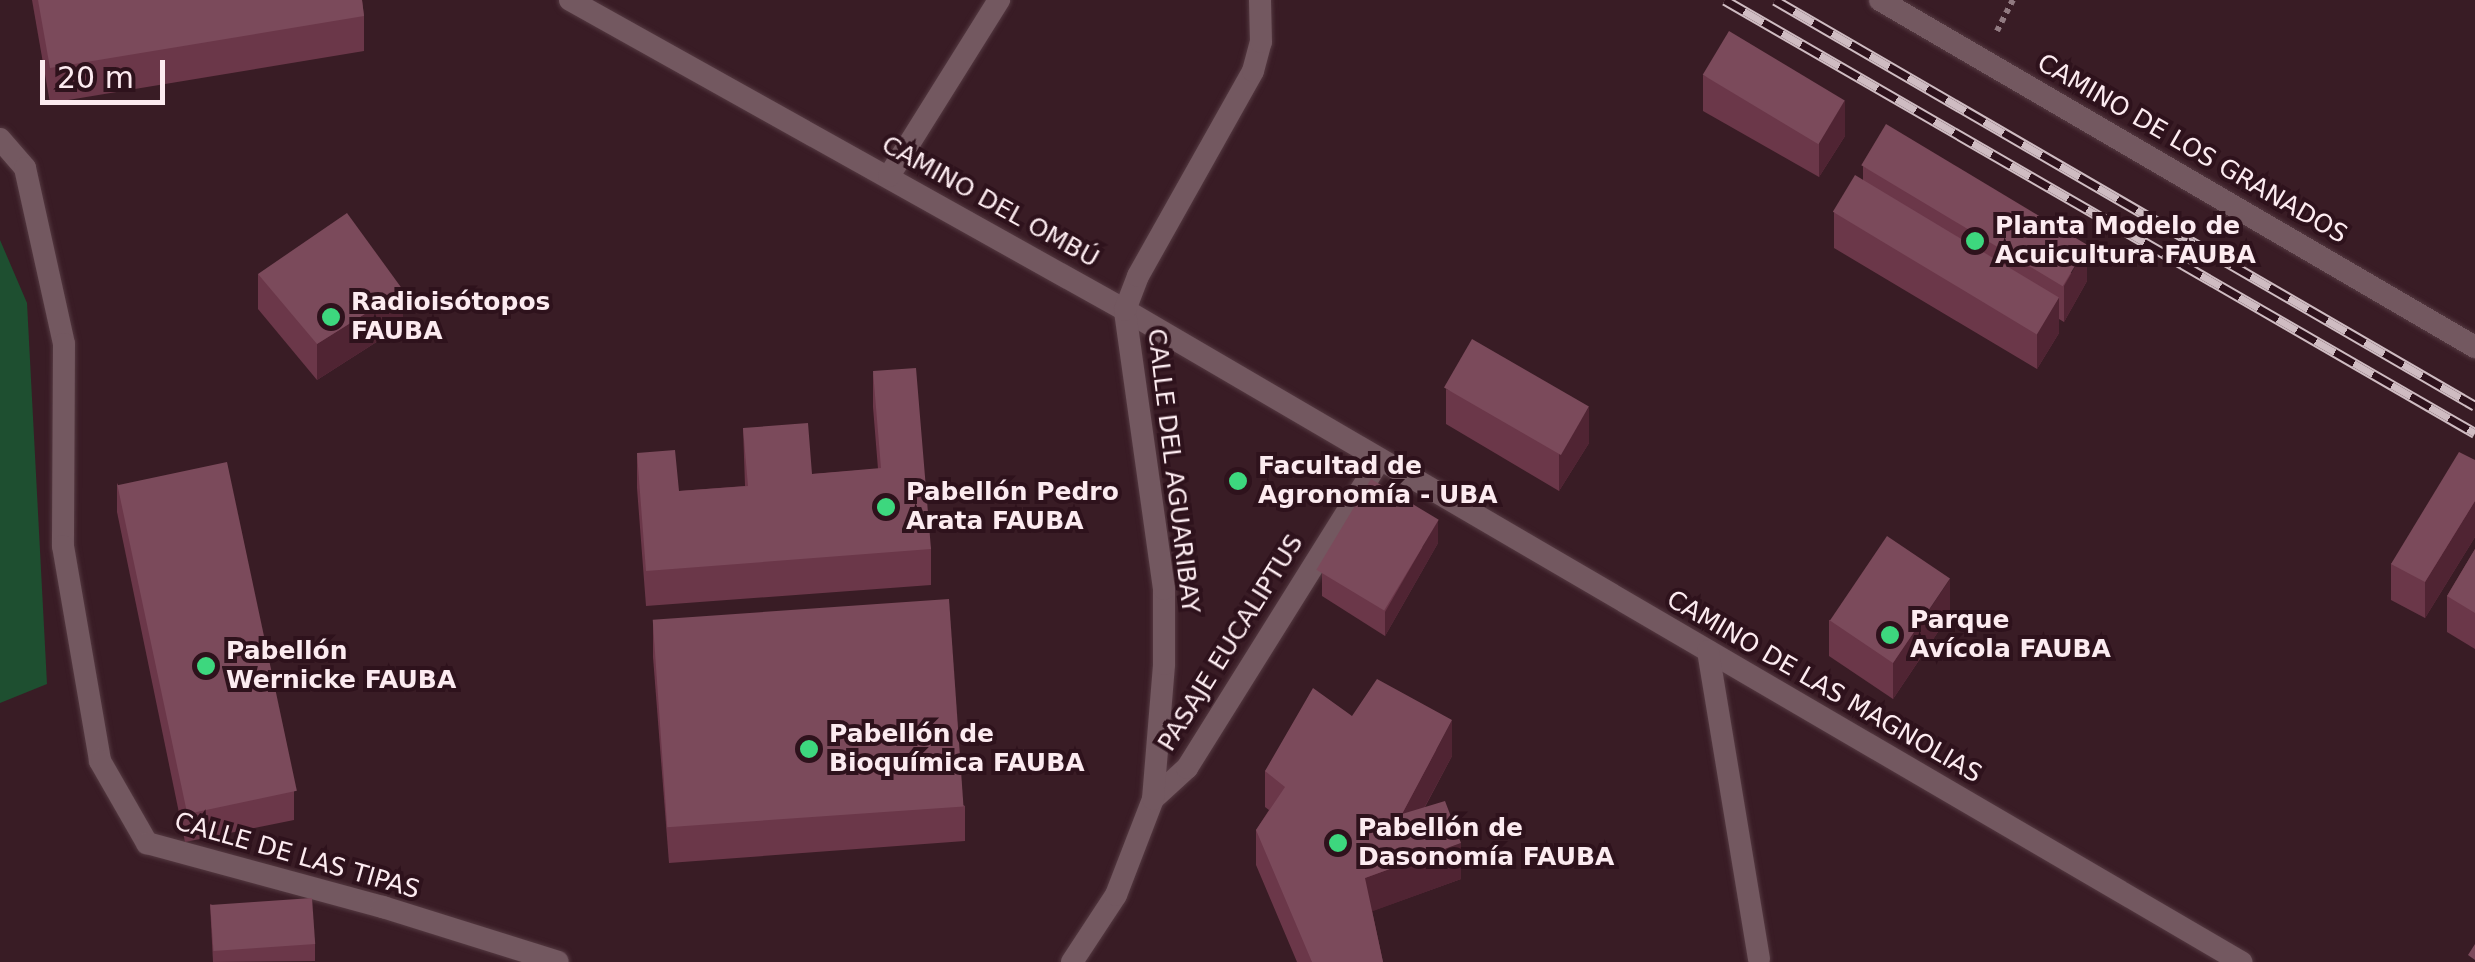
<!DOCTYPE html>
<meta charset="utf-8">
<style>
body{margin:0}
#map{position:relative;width:2475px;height:962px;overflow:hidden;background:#391c25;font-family:"DejaVu Sans",sans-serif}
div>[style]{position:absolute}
.green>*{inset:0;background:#1e4f30}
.path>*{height:6px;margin-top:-3px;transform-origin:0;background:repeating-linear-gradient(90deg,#917a81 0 5px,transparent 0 10px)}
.roads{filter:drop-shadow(0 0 2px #543941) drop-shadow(0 0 2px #543941)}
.service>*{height:22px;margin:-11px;padding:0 11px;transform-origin:11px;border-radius:11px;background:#735860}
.rail>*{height:11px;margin-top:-5.5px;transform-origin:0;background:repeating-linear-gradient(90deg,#2e121c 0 22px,#cfbcc2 0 44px);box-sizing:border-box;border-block:2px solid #cfbcc2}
.wall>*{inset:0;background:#6b3749}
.shaded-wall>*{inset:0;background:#502433}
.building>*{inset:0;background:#7b4a5b;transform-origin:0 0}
.dots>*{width:28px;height:28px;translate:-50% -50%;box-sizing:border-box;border:5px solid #2e121c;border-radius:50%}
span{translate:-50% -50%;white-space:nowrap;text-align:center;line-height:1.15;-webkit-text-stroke:8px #2e121c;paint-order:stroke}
.street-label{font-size:25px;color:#fcebf0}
.poi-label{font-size:25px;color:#fcebf0;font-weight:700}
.left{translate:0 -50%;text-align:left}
.scale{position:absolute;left:40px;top:60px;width:125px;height:45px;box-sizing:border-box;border:5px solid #fcebf0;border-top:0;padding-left:12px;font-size:30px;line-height:35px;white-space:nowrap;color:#fcebf0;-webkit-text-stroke:8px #2e121c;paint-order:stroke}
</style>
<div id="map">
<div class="green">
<div style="clip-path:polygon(0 240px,27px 303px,47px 684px,0 703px)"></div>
</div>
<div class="path">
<div style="left:1997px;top:31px;width:35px;rotate:-63deg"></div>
</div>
<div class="roads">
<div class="service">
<div style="left:570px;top:0;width:636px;rotate:29.19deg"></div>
<div style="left:1125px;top:310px;width:1293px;rotate:30.29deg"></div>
<div style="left:1880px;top:0;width:689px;rotate:30.25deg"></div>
<div style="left:0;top:139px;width:38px;rotate:49deg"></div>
<div style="left:25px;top:168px;width:180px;rotate:77.5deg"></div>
<div style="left:64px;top:344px;width:202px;rotate:90.3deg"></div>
<div style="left:63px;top:546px;width:218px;rotate:80.2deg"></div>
<div style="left:100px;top:761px;width:95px;rotate:60.2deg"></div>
<div style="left:147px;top:843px;width:245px;rotate:15.2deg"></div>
<div style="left:383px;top:907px;width:183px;rotate:17.4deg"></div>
<div style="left:889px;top:176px;width:208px;rotate:-58deg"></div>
<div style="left:1708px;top:651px;width:312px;rotate:80.6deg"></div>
<div style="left:1153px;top:799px;width:46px;rotate:-42.4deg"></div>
<div style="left:1187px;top:768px;width:364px;rotate:-58deg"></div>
<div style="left:1072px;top:962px;width:80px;rotate:-56.7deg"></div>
<div style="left:1116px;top:895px;width:103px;rotate:-68.9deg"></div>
<div style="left:1153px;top:799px;width:135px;rotate:-85.3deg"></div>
<div style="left:1164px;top:664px;width:75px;rotate:-90deg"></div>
<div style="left:1164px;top:589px;width:282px;rotate:-98deg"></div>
<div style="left:1125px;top:310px;width:36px;rotate:-69deg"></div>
<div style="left:1138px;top:276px;width:235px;rotate:-60.7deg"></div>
<div style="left:1253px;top:71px;width:30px;rotate:-75deg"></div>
<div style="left:1261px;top:42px;width:42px;rotate:-91.4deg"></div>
</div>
</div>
<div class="rail">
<div style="left:1725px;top:0;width:866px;rotate:30deg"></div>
<div style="left:1775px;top:0;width:809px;rotate:30.11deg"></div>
</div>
<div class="wall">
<div style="clip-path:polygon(32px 0,362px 0,364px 16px,364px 51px,50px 103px)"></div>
<div style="clip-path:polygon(1703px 75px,1845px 136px,1819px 177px,1703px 111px)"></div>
<div style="clip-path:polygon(1863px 166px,2087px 281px,2064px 322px,2059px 319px,2059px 333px,2037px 369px,1834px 248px,1834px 213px,1863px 180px)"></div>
<div style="clip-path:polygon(258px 274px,403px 325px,317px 380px,258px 309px)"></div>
<div style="clip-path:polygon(873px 371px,931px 549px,931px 585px,646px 606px,637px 488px,637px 453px,679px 491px,745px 486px,743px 428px,812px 474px,878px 469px,873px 407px)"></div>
<div style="clip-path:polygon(1446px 389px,1589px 443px,1559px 491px,1446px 424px)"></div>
<div style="clip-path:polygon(2475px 460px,2475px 537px,2425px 618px,2391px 600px,2391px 564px)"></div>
<div style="clip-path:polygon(117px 483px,294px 791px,294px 820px,185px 842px,117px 512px)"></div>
<div style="clip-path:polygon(1438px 543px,1385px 636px,1322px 596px,1322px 573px)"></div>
<div style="clip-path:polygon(2475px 549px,2475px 649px,2447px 632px,2447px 596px)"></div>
<div style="clip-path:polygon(1950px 614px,1893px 699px,1829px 656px,1829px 620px)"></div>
<div style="clip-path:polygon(653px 621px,965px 806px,965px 841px,669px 863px,653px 657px)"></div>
<div style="clip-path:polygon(1352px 716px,1452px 756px,1425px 807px,1461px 879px,1372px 911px,1383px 962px,1297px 962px,1256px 865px,1256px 830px,1269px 810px,1265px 807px,1265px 771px)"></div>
<div style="clip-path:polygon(210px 904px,315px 944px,315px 961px,213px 962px)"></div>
</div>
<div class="shaded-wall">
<div style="clip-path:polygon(1845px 100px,1845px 136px,1819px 177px,1819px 142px)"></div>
<div style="clip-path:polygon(2087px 246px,2087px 281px,2064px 322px,2064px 286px)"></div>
<div style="clip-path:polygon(403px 290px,403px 325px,317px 380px,317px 344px)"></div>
<div style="clip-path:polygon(2059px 297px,2059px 333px,2037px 369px,2037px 333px)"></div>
<div style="clip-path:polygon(1589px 407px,1589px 443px,1559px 491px,1559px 455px)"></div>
<div style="clip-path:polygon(2475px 501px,2475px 537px,2425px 618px,2425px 582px)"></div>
<div style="clip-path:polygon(1438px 520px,1438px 543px,1385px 636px,1385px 612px)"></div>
<div style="clip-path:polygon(1950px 579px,1950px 614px,1893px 699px,1893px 663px)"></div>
<div style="clip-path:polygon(1452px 720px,1452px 756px,1402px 849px,1402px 814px)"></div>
<div style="clip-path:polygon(1461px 843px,1461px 879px,1365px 914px,1365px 878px)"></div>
</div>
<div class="building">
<div style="clip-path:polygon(38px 0,362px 0,364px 16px,50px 68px)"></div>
<div style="left:1729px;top:31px;width:135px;height:51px;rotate:31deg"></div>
<div style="left:1886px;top:124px;width:235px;height:48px;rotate:31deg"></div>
<div style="left:1855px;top:175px;width:238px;height:43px;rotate:31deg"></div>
<div style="clip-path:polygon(347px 213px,403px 290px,317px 344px,258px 274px)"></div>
<div style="left:1472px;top:339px;width:135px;height:56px;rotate:30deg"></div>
<div style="clip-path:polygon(916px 368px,931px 549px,646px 571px,637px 453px,675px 450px,679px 491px,748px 486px,743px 428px,808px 423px,812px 474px,881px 468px,873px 371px)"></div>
<div style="clip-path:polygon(2459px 452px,2475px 460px,2475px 501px,2425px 582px,2391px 564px)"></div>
<div style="left:227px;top:462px;width:336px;height:112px;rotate:78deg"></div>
<div style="left:1371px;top:479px;width:79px;height:106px;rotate:31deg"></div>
<div style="left:1887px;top:536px;width:76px;height:102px;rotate:34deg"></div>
<div style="clip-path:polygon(2475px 549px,2475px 613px,2447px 596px)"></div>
<div style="left:949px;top:599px;width:208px;height:297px;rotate:86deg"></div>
<div style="clip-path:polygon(1377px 679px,1452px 720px,1402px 814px,1445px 801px,1461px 843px,1365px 878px,1383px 962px,1312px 962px,1256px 830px,1285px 787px,1265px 771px,1313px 688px,1352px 716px)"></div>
<div style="left:312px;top:898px;width:46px;height:102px;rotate:86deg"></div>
<div style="clip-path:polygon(2475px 944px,2475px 960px,2468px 955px)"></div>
</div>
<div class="dots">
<div style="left:1975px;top:241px;background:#3dd77e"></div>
<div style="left:331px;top:317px;background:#3dd77e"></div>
<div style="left:1238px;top:481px;background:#3dd77e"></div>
<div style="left:886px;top:507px;background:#3dd77e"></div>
<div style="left:1890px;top:635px;background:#3dd77e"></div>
<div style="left:206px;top:666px;background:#3dd77e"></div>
<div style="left:809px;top:749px;background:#3dd77e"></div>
<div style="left:1338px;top:843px;background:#3dd77e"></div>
</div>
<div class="street-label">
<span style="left:2192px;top:149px;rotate:30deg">CAMINO DE LOS GRANADOS</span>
<span style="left:990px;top:202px;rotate:29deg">CAMINO DEL OMBÚ</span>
<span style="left:1173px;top:471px;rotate:83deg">CALLE DEL AGUARIBAY</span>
<span style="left:1231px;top:643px;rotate:-58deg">PASAJE EUCALIPTUS</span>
<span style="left:1824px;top:687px;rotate:30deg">CAMINO DE LAS MAGNOLIAS</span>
<span style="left:297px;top:856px;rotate:16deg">CALLE DE LAS TIPAS</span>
</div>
<div class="poi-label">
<span class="left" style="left:1995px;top:241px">Planta Modelo de<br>Acuicultura FAUBA</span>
<span class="left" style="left:351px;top:317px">Radioisótopos<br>FAUBA</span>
<span class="left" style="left:1258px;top:481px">Facultad de<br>Agronomía - UBA</span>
<span class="left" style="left:906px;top:507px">Pabellón Pedro<br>Arata FAUBA</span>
<span class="left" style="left:1910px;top:635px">Parque<br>Avícola FAUBA</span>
<span class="left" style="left:226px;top:666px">Pabellón<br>Wernicke FAUBA</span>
<span class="left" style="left:829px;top:749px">Pabellón de<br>Bioquímica FAUBA</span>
<span class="left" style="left:1358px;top:843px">Pabellón de<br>Dasonomía FAUBA</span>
</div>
<div class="scale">20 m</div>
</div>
